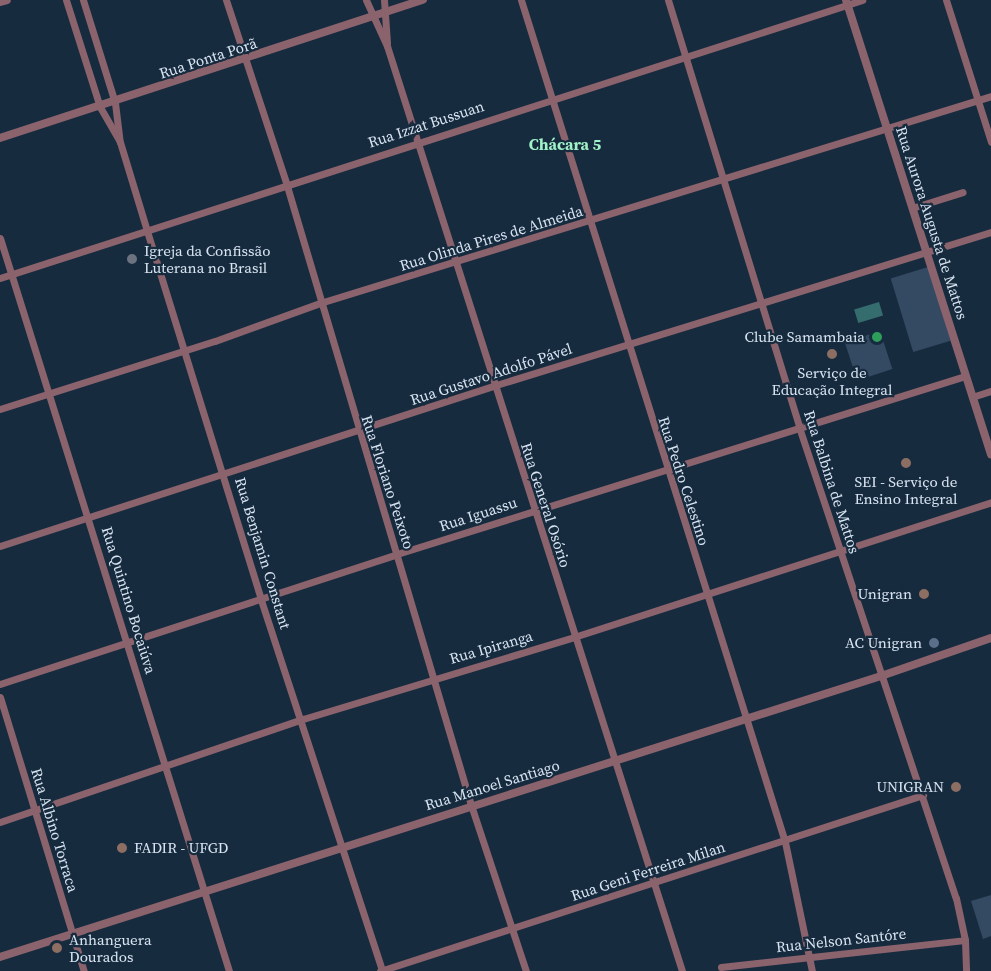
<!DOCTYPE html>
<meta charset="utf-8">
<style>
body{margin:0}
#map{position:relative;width:991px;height:971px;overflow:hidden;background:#172b3f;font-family:"Source Serif 4",serif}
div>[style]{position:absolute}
.green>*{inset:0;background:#344a62;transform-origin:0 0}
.water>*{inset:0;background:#356c6d;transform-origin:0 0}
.minor>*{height:7px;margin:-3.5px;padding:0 3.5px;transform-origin:3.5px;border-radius:3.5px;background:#8b636d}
.tertiary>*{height:8px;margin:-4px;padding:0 4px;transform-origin:4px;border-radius:4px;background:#8b636d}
.dots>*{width:16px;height:16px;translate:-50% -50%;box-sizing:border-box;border:3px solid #172b3f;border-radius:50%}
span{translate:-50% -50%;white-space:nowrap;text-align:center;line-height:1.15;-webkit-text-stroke:4.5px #172b3f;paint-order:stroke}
.street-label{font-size:15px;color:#d8e4f2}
.poi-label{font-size:15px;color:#d8e4f2}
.left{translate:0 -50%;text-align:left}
.right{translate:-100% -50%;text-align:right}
.neighbourhood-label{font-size:16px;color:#a0f2c8;font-weight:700}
</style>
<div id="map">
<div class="green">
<div style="left:928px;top:267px;width:77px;height:39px;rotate:73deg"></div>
<div style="left:880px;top:331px;width:40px;height:37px;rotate:72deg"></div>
<div style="clip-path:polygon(991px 895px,991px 936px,983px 939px,971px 901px)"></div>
</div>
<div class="water">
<div style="left:879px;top:302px;width:14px;height:26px;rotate:73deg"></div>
</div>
<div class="minor">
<div style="left:66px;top:0;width:112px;rotate:72.4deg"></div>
<div style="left:100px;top:107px;width:38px;rotate:60deg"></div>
<div style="left:83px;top:0;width:108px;rotate:72.7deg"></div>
<div style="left:115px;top:103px;width:39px;rotate:83deg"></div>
<div style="left:120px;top:142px;width:93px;rotate:73.1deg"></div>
<div style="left:147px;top:231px;width:386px;rotate:72.8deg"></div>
<div style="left:261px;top:600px;width:390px;rotate:71.9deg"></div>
<div style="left:226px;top:0;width:196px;rotate:71.8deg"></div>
<div style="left:287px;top:186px;width:646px;rotate:73.45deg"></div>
<div style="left:471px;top:805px;width:175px;rotate:71.7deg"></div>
<div style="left:366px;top:0;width:51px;rotate:65.5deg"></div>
<div style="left:387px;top:46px;width:971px;rotate:72.31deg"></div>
<div style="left:384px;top:0;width:43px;rotate:86deg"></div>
<div style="left:521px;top:0;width:882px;rotate:72.59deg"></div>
<div style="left:785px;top:842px;width:132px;rotate:78.2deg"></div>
<div style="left:668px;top:0;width:447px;rotate:72.9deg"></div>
<div style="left:799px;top:427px;width:496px;rotate:71.6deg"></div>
<div style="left:956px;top:898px;width:43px;rotate:77.9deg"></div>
<div style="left:965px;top:940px;width:31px;rotate:88deg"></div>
<div style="left:946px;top:0;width:149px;rotate:72.4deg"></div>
<div style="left:0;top:2px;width:7px;rotate:-16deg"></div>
<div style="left:912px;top:208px;width:53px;rotate:-17.4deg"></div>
<div style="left:0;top:238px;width:768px;rotate:72.65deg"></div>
<div style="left:0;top:278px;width:906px;rotate:-17.87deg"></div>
<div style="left:972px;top:397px;width:20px;rotate:-18deg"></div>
<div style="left:0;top:409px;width:225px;rotate:-17.6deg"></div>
<div style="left:215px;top:341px;width:112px;rotate:-19.9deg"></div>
<div style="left:320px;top:303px;width:702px;rotate:-17.14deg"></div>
<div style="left:0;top:546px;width:518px;rotate:-17.98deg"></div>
<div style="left:493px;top:386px;width:521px;rotate:-17.18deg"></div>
<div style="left:0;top:684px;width:418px;rotate:-18.1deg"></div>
<div style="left:397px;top:554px;width:595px;rotate:-17.4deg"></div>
<div style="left:0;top:697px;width:287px;rotate:73deg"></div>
<div style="left:0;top:822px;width:320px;rotate:-18.8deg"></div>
<div style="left:303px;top:719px;width:283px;rotate:-16.8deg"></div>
<div style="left:574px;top:637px;width:438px;rotate:-17.9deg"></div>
<div style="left:721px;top:967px;width:245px;rotate:-6.3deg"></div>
<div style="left:380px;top:971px;width:571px;rotate:-17.96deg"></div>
</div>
<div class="tertiary">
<div style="left:846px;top:0;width:477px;rotate:72.3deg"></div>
<div style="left:0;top:138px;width:445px;rotate:-18.1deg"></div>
<div style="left:0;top:957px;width:928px;rotate:-17.69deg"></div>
<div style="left:884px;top:675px;width:113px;rotate:-19.1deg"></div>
</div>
<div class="dots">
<div style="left:132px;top:259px;background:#6b7280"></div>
<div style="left:877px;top:337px;background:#2e9e5b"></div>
<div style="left:832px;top:354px;background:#8d6e63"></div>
<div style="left:906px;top:463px;background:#8d6e63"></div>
<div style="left:924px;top:594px;background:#8d6e63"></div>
<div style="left:934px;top:643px;background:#5c6f8a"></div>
<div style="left:956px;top:787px;background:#8d6e63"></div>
<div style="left:122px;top:848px;background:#8d6e63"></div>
<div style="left:57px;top:948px;background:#8d6e63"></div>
</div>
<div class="street-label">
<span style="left:208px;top:58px;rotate:-18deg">Rua Ponta Porã</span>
<span style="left:426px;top:124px;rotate:-18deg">Rua Izzat Bussuan</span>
<span style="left:932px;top:223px;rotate:72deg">Rua Aurora Augusta de Mattos</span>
<span style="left:491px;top:238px;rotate:-17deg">Rua Olinda Pires de Almeida</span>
<span style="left:491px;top:374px;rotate:-18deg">Rua Gustavo Adolfo Pável</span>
<span style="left:684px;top:481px;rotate:72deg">Rua Pedro Celestino</span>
<span style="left:388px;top:482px;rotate:72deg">Rua Floriano Peixoto</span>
<span style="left:832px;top:482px;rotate:72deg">Rua Balbina de Mattos</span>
<span style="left:546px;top:505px;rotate:72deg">Rua General Osório</span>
<span style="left:478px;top:514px;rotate:-18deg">Rua Iguassu</span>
<span style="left:263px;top:553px;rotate:73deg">Rua Benjamin Constant</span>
<span style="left:129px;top:600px;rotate:73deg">Rua Quintino Bocaiúva</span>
<span style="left:491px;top:647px;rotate:-16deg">Rua Ipiranga</span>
<span style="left:492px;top:785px;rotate:-17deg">Rua Manoel Santiago</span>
<span style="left:55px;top:830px;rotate:73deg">Rua Albino Torraca</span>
<span style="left:648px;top:871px;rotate:-18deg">Rua Geni Ferreira Milan</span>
<span style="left:841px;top:940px;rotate:-6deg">Rua Nelson Santóre</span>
</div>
<div class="poi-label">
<span class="left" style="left:144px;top:259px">Igreja da Confissão<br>Luterana no Brasil</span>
<span class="right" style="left:865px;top:337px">Clube Samambaia</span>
<span style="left:832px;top:381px">Serviço de<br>Educação Integral</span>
<span style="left:906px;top:490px">SEI - Serviço de<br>Ensino Integral</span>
<span class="right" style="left:912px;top:594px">Unigran</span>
<span class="right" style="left:922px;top:643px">AC Unigran</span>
<span class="right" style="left:944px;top:787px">UNIGRAN</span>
<span class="left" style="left:134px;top:848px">FADIR - UFGD</span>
<span class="left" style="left:69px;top:948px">Anhanguera<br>Dourados</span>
</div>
<div class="neighbourhood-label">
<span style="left:565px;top:144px">Chácara 5</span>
</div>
</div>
